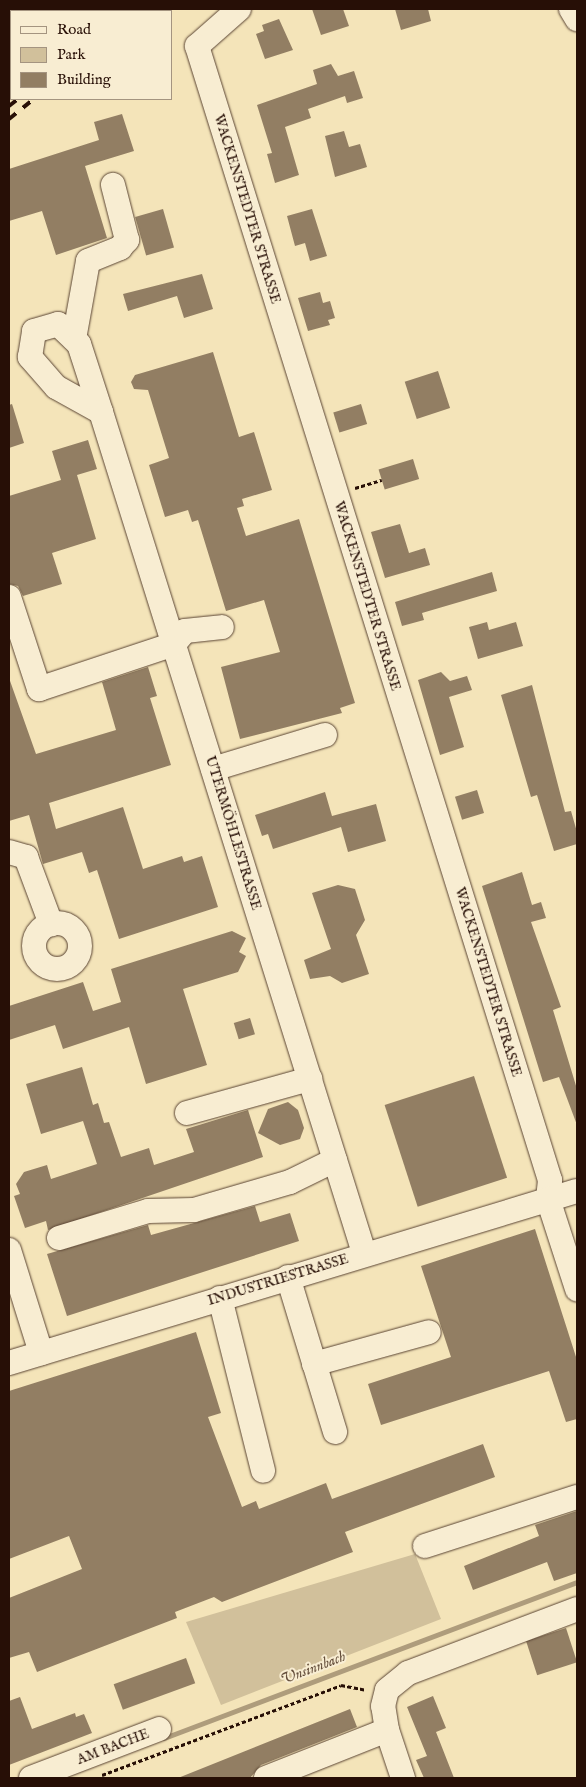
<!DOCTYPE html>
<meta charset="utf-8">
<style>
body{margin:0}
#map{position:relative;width:586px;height:1787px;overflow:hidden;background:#f4e4b9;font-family:"IM FELL English",serif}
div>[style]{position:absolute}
.green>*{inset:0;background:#d1c09b}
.stream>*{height:5px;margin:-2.5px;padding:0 2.5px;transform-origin:2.5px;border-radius:2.5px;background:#ae9c7c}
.building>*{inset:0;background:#927e63;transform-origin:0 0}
.path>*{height:3px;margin-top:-1.5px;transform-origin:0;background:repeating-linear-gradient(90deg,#270f06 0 4px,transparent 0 6.5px)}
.roads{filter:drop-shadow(0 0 1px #5a4433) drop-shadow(0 0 1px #5a4433)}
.minor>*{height:24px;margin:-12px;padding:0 12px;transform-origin:12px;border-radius:12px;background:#f8edd2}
.minor>.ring{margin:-12px;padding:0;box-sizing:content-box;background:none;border:24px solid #f8edd2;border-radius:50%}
.rail>*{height:4px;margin-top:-2px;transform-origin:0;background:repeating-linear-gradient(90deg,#270f06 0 9px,transparent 0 18px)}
span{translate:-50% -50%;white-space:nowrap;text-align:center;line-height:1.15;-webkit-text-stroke:4px #f8edd2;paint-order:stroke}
.street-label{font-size:14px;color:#270f06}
.water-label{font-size:15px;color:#644e3b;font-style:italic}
.frame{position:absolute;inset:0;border:10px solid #270f06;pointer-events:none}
.legend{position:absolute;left:10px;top:10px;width:162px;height:90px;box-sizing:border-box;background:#f8edd2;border:1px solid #a49480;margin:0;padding:6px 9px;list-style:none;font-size:15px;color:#270f06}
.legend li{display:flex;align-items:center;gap:10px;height:25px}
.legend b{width:25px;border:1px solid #a49480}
</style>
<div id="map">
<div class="green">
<div style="clip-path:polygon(9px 9px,118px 9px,11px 11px,9px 93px)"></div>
<div style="clip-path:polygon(415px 1554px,441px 1619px,221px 1705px,186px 1622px)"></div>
</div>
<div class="stream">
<div style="left:164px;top:1738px;width:441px;rotate:-20.7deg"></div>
</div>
<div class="building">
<div style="clip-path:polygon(312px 9px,343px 9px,349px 26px,321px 35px)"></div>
<div style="clip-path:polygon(395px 9px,428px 9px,431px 21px,401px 30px)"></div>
<div style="clip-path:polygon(279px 19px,293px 50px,265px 59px,256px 34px,264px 31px,262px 25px)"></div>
<div style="clip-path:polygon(331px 64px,338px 76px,354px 71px,363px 98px,347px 103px,345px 96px,308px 109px,311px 118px,285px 127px,299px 175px,275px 183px,267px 154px,272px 153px,257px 105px,317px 84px,313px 70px)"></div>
<div style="clip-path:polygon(122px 114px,134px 151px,85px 166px,107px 238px,56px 255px,42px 211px,9px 221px,9px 169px,99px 140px,94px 122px)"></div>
<div style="clip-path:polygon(344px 131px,349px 147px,360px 144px,367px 167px,335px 177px,325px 136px)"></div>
<div style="left:163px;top:209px;width:40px;height:29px;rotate:74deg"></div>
<div style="clip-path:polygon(312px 209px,327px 256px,310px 261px,305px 243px,295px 246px,287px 216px)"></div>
<div style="clip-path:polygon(202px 274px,213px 309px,184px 318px,177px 296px,128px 311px,123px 294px)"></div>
<div style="clip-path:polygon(320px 292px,323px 303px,330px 301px,335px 318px,328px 320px,330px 325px,308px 331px,298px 298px)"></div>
<div style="clip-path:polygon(213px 352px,239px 437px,254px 432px,272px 490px,242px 499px,244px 506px,237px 508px,246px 536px,299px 519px,355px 703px,340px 708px,342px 713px,240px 739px,221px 667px,280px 652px,264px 600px,226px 611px,198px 520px,192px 522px,188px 510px,165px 517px,149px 465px,169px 458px,148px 390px,134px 389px,131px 382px,135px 375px)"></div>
<div style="left:438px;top:371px;width:39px;height:35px;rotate:72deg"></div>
<div style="clip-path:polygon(12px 404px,24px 443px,9px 448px,9px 405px)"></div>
<div style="left:361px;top:404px;width:21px;height:29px;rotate:73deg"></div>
<div style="clip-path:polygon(88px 440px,97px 469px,77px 475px,96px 539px,52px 553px,62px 584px,23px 596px,18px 586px,9px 584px,9px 496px,61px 480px,52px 451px)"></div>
<div style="left:413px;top:459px;width:21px;height:36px;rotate:73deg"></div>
<div style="clip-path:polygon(400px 524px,409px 553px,425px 548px,430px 565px,385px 578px,371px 532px)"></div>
<div style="clip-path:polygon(492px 572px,497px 591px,422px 613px,424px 620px,402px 626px,395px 602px)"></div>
<div style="clip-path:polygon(487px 622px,489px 630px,516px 622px,523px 646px,478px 659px,469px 627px)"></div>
<div style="clip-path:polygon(148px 667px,157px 696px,150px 698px,171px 765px,49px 803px,56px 829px,123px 807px,143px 869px,182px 856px,184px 862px,202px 856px,218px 907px,119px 939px,97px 870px,89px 873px,82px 852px,43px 864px,29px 815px,9px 821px,9px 678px,36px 754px,116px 730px,102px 682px)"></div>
<div style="clip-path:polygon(441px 672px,450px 681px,467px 676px,472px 690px,449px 697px,464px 747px,440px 755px,418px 680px)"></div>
<div style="clip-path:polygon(532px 685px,565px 812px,571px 811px,577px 832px,577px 844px,554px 851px,537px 795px,531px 797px,501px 695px)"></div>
<div style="left:477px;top:790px;width:24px;height:23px;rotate:73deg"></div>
<div style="clip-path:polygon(325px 792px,332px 816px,376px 804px,386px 841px,348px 852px,341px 827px,273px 849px,268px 834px,262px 836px,255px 815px)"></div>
<div style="clip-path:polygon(522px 872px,532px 905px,541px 902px,546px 918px,531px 922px,561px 1007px,553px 1010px,577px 1089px,577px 1125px,559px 1077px,543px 1082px,482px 886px)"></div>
<div style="clip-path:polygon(338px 885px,355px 889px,365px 920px,356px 935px,369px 974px,342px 983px,330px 976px,310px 979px,304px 960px,331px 949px,312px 893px)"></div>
<div style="clip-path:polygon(232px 931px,246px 938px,239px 952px,246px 956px,238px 972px,183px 989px,207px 1065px,146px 1084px,129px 1027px,63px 1049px,55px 1025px,9px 1040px,9px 1006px,83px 982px,93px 1011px,121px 1002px,111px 969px)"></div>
<div style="left:250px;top:1018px;width:17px;height:17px;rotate:73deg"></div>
<div style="clip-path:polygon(82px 1067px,93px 1105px,98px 1103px,104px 1123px,109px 1122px,121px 1157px,149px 1148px,154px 1165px,194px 1152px,186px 1129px,248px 1110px,263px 1157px,48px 1230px,46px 1221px,25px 1228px,14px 1196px,20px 1194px,16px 1184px,24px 1172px,47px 1165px,51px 1179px,97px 1164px,83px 1121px,41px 1134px,26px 1084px)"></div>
<div style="left:474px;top:1076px;width:107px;height:94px;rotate:72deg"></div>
<div style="clip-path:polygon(288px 1102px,298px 1110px,304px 1128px,300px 1139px,280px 1145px,258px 1133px,268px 1109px)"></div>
<div style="clip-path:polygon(255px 1206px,260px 1222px,290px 1213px,299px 1241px,67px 1316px,47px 1254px,148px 1225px,151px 1235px)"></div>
<div style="clip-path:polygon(535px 1229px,577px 1360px,577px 1419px,566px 1422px,549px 1371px,381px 1425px,368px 1384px,451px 1357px,421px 1266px)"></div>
<div style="clip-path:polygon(196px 1332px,221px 1413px,208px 1417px,242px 1507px,256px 1501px,259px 1509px,326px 1483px,332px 1499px,483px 1444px,495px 1477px,345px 1532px,353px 1552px,222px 1602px,214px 1597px,175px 1612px,177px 1618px,37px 1672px,29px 1652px,9px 1658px,9px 1598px,82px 1569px,69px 1536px,9px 1559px,9px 1391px)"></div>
<div style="clip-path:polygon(577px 1511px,577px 1573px,554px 1581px,547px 1562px,473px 1590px,464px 1566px,539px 1536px,535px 1525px)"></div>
<div style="left:566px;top:1628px;width:36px;height:42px;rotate:72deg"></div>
<div style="left:186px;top:1658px;width:27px;height:77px;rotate:70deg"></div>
<div style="clip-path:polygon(433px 1696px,446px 1728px,436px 1732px,454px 1778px,424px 1778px,416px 1760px,427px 1756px,407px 1707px)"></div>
<div style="clip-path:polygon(20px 1697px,32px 1729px,75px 1713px,76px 1717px,84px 1714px,92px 1733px,9px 1765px,9px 1701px)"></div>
<div style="clip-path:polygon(350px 1709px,357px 1727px,261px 1765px,250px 1778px,178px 1778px)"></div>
</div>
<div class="path">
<div style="left:355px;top:488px;width:28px;rotate:-17deg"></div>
<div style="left:102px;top:1775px;width:255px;rotate:-20.6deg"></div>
<div style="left:341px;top:1685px;width:25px;rotate:11deg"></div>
</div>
<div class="roads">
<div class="minor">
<div style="left:239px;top:9px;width:56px;rotate:138.6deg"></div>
<div style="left:197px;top:46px;width:1188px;rotate:72.71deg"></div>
<div style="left:550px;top:1180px;width:19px;rotate:96deg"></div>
<div style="left:548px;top:1199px;width:95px;rotate:72.1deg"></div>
<div style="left:571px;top:9px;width:12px;rotate:59deg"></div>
<div style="left:74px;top:339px;width:79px;rotate:-79.8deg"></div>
<div style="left:88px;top:261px;width:35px;rotate:-22deg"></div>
<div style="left:120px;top:248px;width:11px;rotate:-49deg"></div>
<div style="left:127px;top:240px;width:57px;rotate:-104.3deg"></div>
<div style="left:101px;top:412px;width:51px;rotate:-150.9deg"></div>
<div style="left:56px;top:387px;width:40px;rotate:-131deg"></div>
<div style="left:30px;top:357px;width:26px;rotate:-81deg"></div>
<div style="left:34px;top:331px;width:25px;rotate:-16deg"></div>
<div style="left:58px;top:324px;width:29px;rotate:44deg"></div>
<div style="left:79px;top:344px;width:71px;rotate:72.1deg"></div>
<div style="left:101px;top:412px;width:881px;rotate:72.63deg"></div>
<div style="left:9px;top:597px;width:97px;rotate:71.9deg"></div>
<div style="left:39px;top:689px;width:142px;rotate:-18.4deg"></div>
<div style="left:174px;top:644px;width:17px;rotate:-50deg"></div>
<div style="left:185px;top:631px;width:37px;rotate:-6deg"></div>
<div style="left:213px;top:769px;width:117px;rotate:-16.9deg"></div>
<div style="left:9px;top:852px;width:18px;rotate:16deg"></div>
<div style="left:26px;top:857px;width:72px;rotate:69.5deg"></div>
<div class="ring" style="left:34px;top:923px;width:22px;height:22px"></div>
<div style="left:187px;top:1113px;width:128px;rotate:-15.5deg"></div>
<div style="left:59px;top:1238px;width:93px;rotate:-16.9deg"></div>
<div style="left:148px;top:1211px;width:46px;rotate:-1.2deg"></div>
<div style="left:194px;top:1210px;width:100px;rotate:-16.3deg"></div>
<div style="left:290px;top:1182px;width:50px;rotate:-26.1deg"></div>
<div style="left:9px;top:1250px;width:108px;rotate:72.7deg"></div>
<div style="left:288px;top:1277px;width:162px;rotate:73.1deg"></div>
<div style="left:220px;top:1298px;width:178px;rotate:76deg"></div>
<div style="left:9px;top:1363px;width:593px;rotate:-16.85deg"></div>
<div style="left:314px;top:1364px;width:119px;rotate:-15.5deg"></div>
<div style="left:425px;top:1546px;width:160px;rotate:-17.9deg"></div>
<div style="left:31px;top:1778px;width:137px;rotate:-20.9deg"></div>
<div style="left:266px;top:1778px;width:130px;rotate:-21.6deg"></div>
<div style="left:403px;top:1778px;width:51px;rotate:-108.4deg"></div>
<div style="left:387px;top:1730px;width:24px;rotate:-99deg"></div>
<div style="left:383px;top:1706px;width:16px;rotate:-76deg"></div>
<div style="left:387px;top:1690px;width:27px;rotate:-39deg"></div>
<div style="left:408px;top:1673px;width:181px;rotate:-20.7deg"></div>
</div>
</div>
<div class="rail">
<div style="left:130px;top:11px;width:4px;rotate:-34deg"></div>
<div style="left:148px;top:11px;width:4px;rotate:-34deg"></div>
<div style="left:9px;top:106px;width:11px;rotate:-38deg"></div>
<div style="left:9px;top:119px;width:32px;rotate:-39deg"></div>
</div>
<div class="street-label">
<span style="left:247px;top:209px;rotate:73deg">WACKENSTEDTER STRASSE</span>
<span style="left:367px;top:596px;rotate:73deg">WACKENSTEDTER STRASSE</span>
<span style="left:233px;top:833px;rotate:73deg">UTERMÖHLESTRASSE</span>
<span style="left:488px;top:982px;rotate:73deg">WACKENSTEDTER STRASSE</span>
<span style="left:278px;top:1280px;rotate:-17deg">INDUSTRIESTRASSE</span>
<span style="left:113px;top:1747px;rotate:-21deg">AM BACHE</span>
</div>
<div class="water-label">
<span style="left:313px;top:1668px;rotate:-21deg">Unsinnbach</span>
</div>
<div class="frame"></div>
<ul class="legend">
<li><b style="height:6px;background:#f8edd2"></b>Road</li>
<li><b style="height:14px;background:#d1c09b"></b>Park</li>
<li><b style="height:14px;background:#927e63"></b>Building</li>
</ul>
</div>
